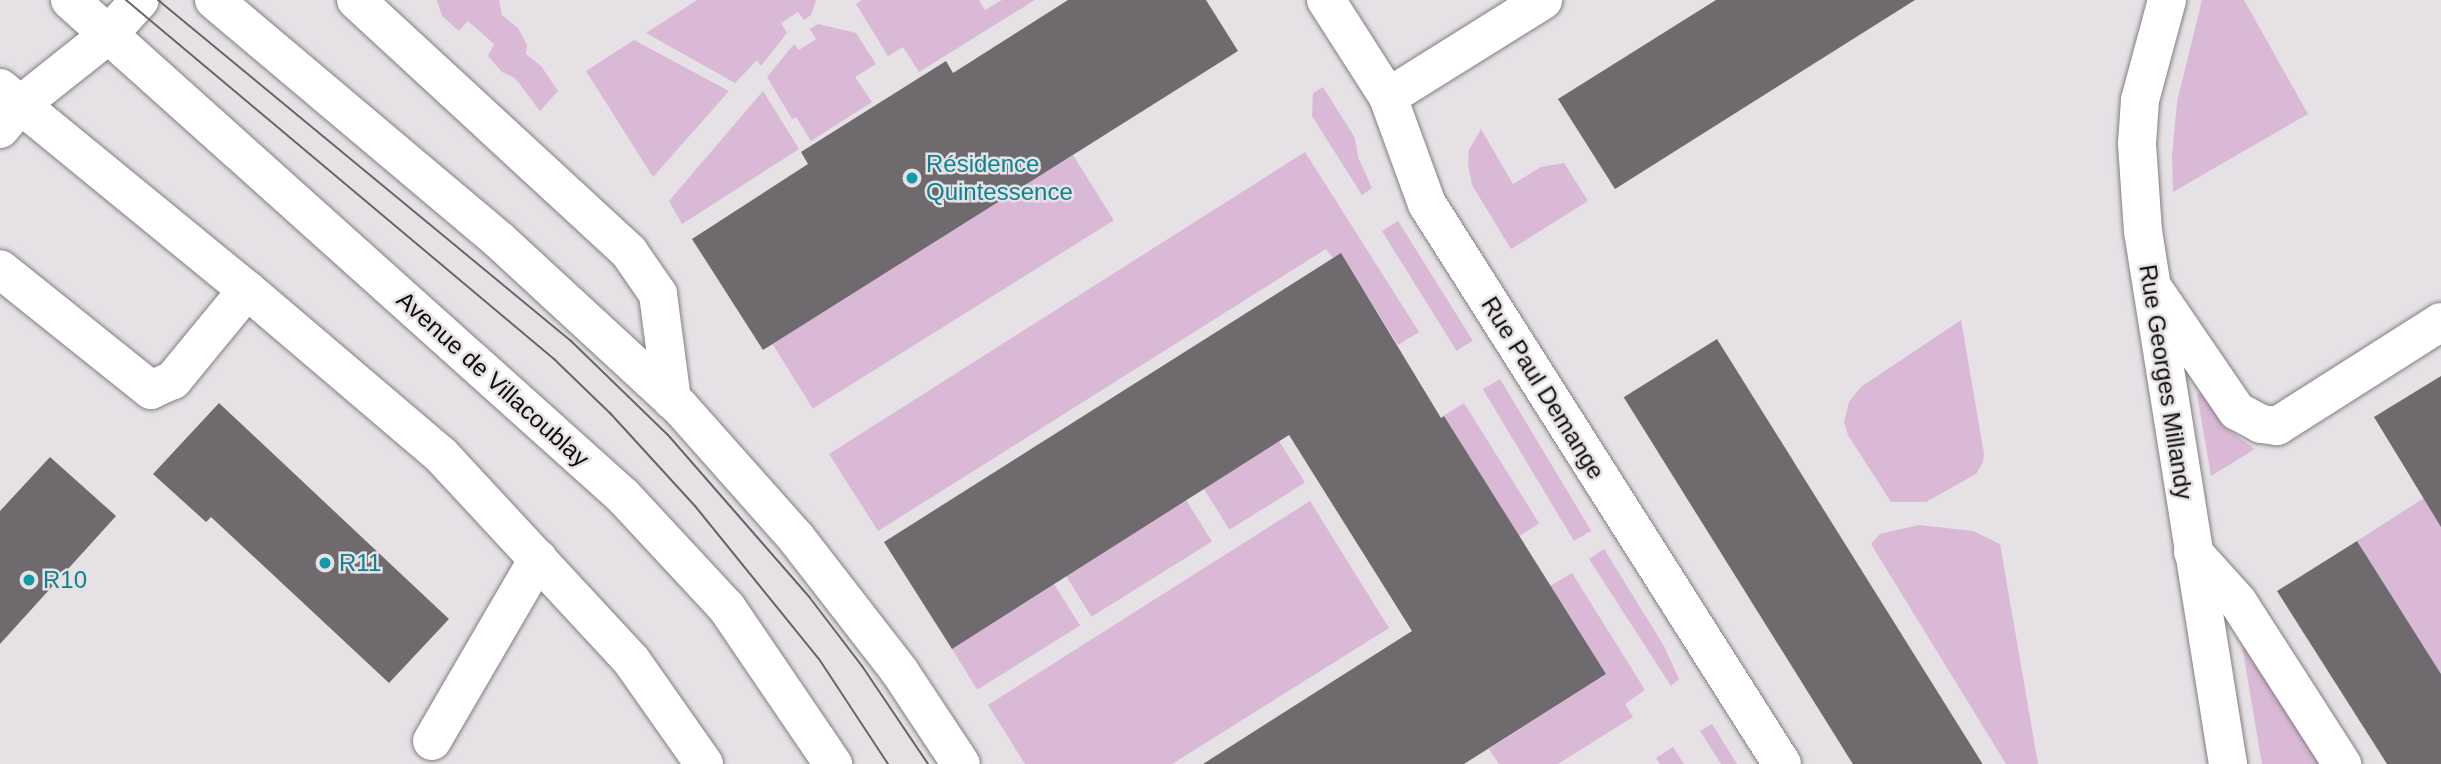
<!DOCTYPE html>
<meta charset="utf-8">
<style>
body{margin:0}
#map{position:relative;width:2441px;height:764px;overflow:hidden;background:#e5e1e5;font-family:Arial,sans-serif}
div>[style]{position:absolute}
.green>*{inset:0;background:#d9b9d6;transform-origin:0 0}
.building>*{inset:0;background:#6e6a6e;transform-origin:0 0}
.roads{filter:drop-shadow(0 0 2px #827e82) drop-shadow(0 0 2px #827e82)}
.minor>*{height:38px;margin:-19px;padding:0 19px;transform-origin:19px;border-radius:19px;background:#fff}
.tram>*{height:2px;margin:-1px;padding:0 1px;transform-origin:1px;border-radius:1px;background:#686567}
.dots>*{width:19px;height:19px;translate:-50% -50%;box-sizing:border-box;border:4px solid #e5e1e5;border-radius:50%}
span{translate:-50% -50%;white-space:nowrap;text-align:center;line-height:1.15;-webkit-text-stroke:5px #e5e1e5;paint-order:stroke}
.culture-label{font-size:24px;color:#0d838f}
.left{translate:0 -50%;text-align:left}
.street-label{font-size:24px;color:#0d0b0c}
</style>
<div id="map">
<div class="green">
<div style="clip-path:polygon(437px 0,499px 0,502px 15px,518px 28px,527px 45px,526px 54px,541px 66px,558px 91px,540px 111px,515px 78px,502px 72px,488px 56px,494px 44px,468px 21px,459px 31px,442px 16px)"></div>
<div style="clip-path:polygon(697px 0,816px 0,811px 15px,804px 20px,798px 12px,781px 23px,787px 33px,761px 66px,757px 60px,735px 83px,646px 33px)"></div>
<div style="clip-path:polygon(862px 0,979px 0,985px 10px,1002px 0,1035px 0,919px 72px,903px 47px,888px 56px,856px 4px)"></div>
<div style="clip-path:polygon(2202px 0,2244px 0,2308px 114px,2173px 192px,2172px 156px,2177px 102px)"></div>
<div style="clip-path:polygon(818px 24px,856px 33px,876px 64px,855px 77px,872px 102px,811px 141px,796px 117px,792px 119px,767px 77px,794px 44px,799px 50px,816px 39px,810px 29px)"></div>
<div style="clip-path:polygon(634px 40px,729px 91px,653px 177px,586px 71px)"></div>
<div style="clip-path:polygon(1323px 87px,1355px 138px,1358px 157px,1372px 188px,1362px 195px,1312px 116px,1313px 93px)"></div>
<div style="clip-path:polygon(763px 91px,799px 149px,682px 224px,669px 201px)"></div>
<div style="clip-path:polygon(1481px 129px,1513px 184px,1541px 167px,1564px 163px,1588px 201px,1511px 249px,1472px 185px,1468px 164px,1469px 150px)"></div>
<div style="clip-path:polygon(1305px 152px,1419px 332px,1398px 345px,1341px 254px,1333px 258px,1326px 249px,878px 531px,829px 454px)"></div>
<div style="left:1073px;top:155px;width:77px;height:355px;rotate:58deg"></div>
<div style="left:1398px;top:221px;width:141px;height:19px;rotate:58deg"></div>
<div style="clip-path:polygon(1961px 320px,1984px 454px,1983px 462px,1976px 474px,1926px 502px,1891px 502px,1848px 435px,1844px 422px,1849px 402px,1861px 387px)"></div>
<div style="left:1500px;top:379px;width:177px;height:20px;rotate:59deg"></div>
<div style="clip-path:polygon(2204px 393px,2223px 426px,2255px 449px,2211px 476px,2197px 394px)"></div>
<div style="left:1464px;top:403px;width:142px;height:24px;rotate:58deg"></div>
<div style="left:1279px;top:441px;width:49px;height:89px;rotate:58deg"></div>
<div style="clip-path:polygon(2441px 487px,2441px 674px,2357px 541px)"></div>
<div style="left:1186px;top:500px;width:49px;height:142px;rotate:58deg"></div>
<div style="clip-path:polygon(1310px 501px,1389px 628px,1172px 764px,1025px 764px,988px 705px)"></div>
<div style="clip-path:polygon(1919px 525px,1973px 531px,2000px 544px,2038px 764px,2006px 764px,1871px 544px,1880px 534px)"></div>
<div style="clip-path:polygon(1604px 549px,1664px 646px,1679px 679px,1671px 686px,1589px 559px)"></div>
<div style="clip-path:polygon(1572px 573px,1645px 690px,1625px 704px,1633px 717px,1558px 764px,1499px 764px,1489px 749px,1606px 674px,1550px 586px)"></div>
<div style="left:1054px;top:584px;width:49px;height:121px;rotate:58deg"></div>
<div style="clip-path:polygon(2246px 642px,2327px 764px,2262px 764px,2242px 645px)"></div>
<div style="clip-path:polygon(1712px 724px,1737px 764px,1721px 764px,1700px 731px)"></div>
<div style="clip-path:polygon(1673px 747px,1684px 764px,1660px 764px,1656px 758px)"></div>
</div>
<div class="building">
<div style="clip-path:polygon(1068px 0,1206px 0,1238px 51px,763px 350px,692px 239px,808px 164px,801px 152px,946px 61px,953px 73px)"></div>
<div style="clip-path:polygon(1716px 0,1915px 0,1615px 189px,1558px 99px)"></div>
<div style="clip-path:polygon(1341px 253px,1441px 418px,1444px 416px,1606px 674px,1464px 764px,1203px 764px,1412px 631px,1289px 435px,952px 649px,884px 542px)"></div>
<div style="left:1717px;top:339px;width:501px;height:110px;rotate:58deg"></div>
<div style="clip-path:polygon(2441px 376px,2441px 527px,2374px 417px)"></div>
<div style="clip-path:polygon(219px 403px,449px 619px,389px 683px,211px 517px,206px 522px,153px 474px)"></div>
<div style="clip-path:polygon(50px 457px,116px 516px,0 644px,0 511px)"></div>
<div style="clip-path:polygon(2357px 541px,2441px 674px,2441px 764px,2387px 764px,2277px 591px)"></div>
</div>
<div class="roads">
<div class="minor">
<div style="left:70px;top:0;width:743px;rotate:41.89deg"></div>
<div style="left:623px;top:496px;width:153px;rotate:47.1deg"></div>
<div style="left:727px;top:608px;width:189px;rotate:55.8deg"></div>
<div style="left:214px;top:0;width:373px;rotate:40.1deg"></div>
<div style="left:499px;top:240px;width:246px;rotate:42.7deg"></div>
<div style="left:680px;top:407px;width:176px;rotate:48.4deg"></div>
<div style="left:797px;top:539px;width:168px;rotate:52.2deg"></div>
<div style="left:900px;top:672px;width:110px;rotate:56.5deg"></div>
<div style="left:356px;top:0;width:372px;rotate:42.7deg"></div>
<div style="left:629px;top:252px;width:51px;rotate:55.4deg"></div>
<div style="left:658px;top:294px;width:107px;rotate:82.5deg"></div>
<div style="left:1326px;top:0;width:115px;rotate:57.4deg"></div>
<div style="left:1388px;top:97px;width:114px;rotate:70deg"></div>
<div style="left:1427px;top:204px;width:663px;rotate:57.63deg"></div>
<div style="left:2167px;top:0;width:104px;rotate:105.1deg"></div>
<div style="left:2140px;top:100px;width:44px;rotate:93.9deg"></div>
<div style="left:2137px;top:144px;width:87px;rotate:86.1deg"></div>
<div style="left:2143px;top:231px;width:540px;rotate:80.94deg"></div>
<div style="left:0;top:88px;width:319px;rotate:39.3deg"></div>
<div style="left:247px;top:290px;width:117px;rotate:129.4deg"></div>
<div style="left:173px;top:380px;width:24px;rotate:156deg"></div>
<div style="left:151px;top:390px;width:193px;rotate:-141.3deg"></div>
<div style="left:1388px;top:97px;width:183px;rotate:-32deg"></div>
<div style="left:0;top:129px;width:31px;rotate:-50deg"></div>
<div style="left:20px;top:105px;width:112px;rotate:-38.5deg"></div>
<div style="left:108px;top:35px;width:47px;rotate:-47.6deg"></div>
<div style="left:247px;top:290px;width:255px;rotate:40.4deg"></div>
<div style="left:441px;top:455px;width:280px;rotate:47.2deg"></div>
<div style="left:631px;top:660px;width:127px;rotate:54.9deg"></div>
<div style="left:2155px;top:291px;width:145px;rotate:55.7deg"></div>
<div style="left:2237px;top:411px;width:27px;rotate:28deg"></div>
<div style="left:2261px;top:424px;width:16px;rotate:7deg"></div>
<div style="left:2277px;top:426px;width:194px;rotate:-32.4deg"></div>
<div style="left:2193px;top:552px;width:67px;rotate:48deg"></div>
<div style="left:2238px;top:602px;width:193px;rotate:57.3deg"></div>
<div style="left:432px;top:741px;width:211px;rotate:-59.8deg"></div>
</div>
</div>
<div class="tram">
<div style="left:126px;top:0;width:559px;rotate:39.99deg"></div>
<div style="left:554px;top:359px;width:78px;rotate:44deg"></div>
<div style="left:610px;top:413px;width:126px;rotate:47.6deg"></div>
<div style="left:695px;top:506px;width:197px;rotate:51deg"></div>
<div style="left:819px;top:659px;width:126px;rotate:56.7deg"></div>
<div style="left:158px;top:0;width:536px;rotate:39.55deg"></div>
<div style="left:571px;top:341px;width:135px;rotate:44.1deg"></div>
<div style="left:668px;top:435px;width:216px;rotate:48.9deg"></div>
<div style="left:810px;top:598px;width:86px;rotate:52.6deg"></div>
<div style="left:862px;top:666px;width:118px;rotate:56deg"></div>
</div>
<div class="dots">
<div style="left:912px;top:178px;background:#0f9aa8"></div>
<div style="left:325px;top:563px;background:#0f9aa8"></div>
<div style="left:29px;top:580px;background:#0f9aa8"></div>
</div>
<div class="culture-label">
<span class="left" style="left:926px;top:178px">Résidence<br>Quintessence</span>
<span class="left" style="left:339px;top:563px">R11</span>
<span class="left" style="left:43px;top:580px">R10</span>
</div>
<div class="street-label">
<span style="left:493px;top:379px;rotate:42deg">Avenue de Villacoublay</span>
<span style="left:2166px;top:382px;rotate:81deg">Rue Georges Millandy</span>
<span style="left:1543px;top:388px;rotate:58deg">Rue Paul Demange</span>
</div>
</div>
